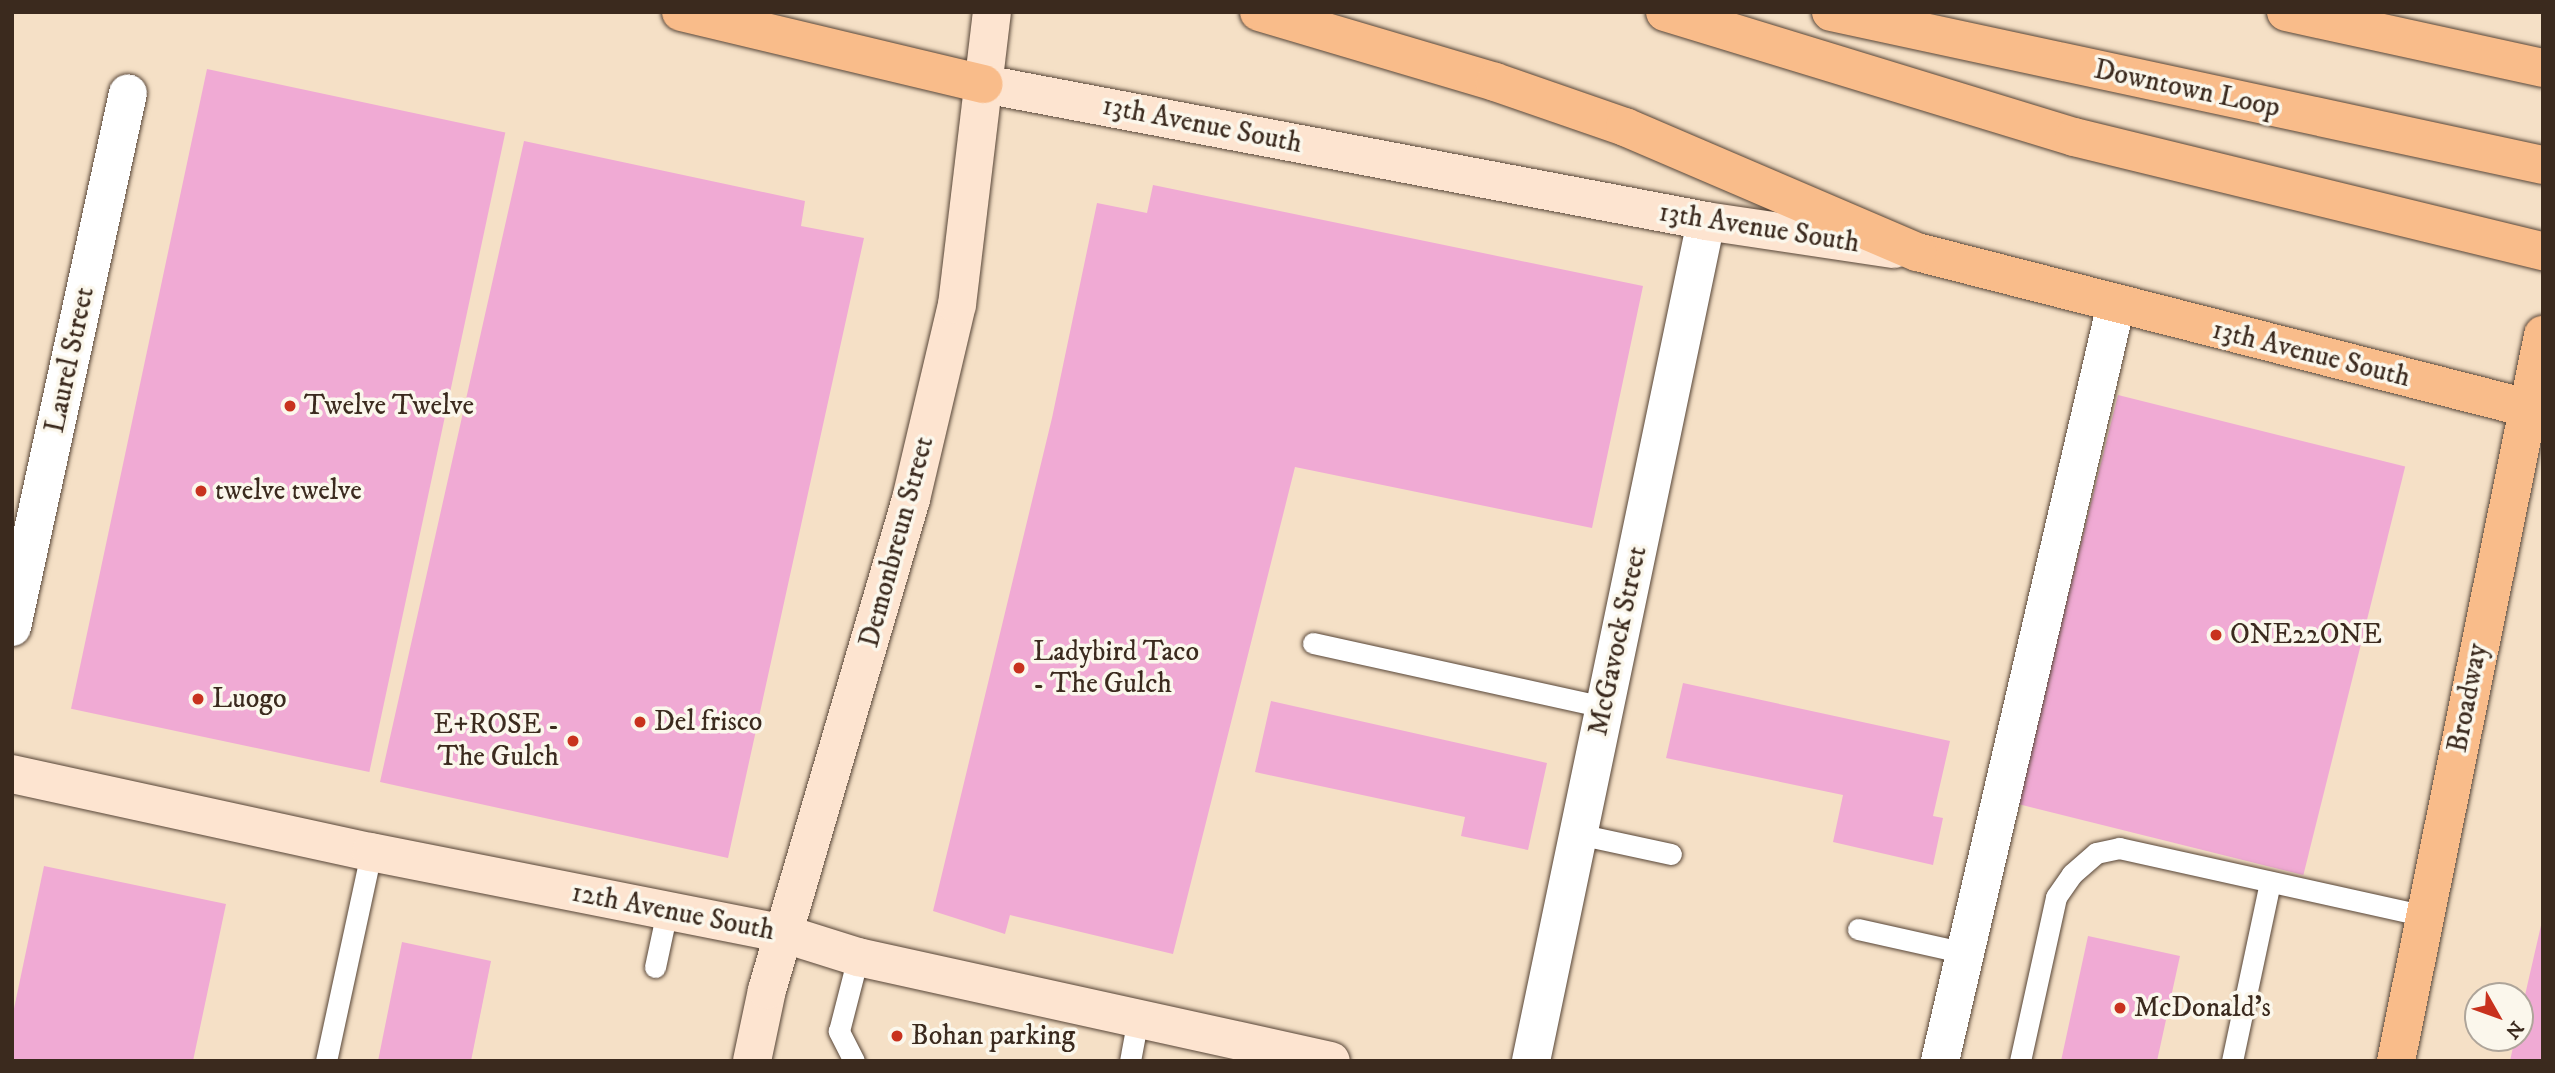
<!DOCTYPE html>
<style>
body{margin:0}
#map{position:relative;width:2555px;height:1073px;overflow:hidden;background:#f5e0c6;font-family:"IM FELL DW Pica",serif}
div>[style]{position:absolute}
.building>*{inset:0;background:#f0aad4;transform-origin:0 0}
.roads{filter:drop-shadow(0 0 2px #574537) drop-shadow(0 0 2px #574537)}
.service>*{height:21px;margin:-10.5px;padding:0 10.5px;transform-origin:10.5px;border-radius:10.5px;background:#fff}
.minor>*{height:38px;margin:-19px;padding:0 19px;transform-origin:19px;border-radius:19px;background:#fff}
.secondary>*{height:38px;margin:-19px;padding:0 19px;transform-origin:19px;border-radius:19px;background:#fde4d0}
.primary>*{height:38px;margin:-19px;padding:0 19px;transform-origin:19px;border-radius:19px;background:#f9bc8a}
.motorway>*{height:38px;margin:-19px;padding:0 19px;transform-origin:19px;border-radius:19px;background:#f9bc8a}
.dots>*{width:19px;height:19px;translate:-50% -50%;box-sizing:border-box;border:4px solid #fbf7ec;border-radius:50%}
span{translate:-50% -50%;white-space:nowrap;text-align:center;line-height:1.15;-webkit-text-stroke:7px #fbf7ec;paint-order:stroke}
.street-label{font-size:28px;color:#3b2a1e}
.poi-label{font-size:28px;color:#3b2a1e}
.left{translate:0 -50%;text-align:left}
.right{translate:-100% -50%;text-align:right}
.frame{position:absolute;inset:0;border:14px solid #3b2a1e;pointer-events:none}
.north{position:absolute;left:2464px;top:982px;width:70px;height:70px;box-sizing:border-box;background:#fbf7ec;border:2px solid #aea59a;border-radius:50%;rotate:130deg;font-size:19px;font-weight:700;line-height:28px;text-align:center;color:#3b2a1e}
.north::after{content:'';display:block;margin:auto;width:24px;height:32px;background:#c8321e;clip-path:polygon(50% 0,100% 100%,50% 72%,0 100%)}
</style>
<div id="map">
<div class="building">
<div style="left:207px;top:69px;width:305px;height:654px;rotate:12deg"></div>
<div style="clip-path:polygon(524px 141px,805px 201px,801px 226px,864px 238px,728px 858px,380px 782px)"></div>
<div style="clip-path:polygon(1153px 185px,1643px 286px,1592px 528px,1295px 467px,1173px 954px,1010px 915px,1005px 934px,933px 911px,1052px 418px,1097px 203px,1147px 213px)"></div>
<div style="left:2118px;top:395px;width:296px;height:421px;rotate:14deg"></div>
<div style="clip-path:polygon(1683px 683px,1950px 741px,1933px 816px,1943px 818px,1933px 865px,1833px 842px,1843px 795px,1666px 758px)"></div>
<div style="clip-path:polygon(1271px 701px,1547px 763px,1528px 850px,1461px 836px,1465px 817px,1255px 772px)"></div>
<div style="clip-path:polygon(44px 866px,226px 904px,193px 1061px,12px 1061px,12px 1018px)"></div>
<div style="clip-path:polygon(2542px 921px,2543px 1061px,2510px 1061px,2515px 1038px,2520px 1038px,2520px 1017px)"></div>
<div style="clip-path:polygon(2088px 936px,2180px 956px,2157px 1061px,2061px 1061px)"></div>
<div style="clip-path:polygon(402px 942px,491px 961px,471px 1061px,378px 1061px)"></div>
</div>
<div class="roads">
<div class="service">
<div style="left:1313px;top:643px;width:298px;rotate:12.4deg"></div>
<div style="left:1578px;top:834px;width:95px;rotate:12.1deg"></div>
<div style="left:1858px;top:929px;width:110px;rotate:12.6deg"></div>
<div style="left:655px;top:967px;width:57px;rotate:-77.9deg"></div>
<div style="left:326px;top:1061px;width:214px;rotate:-77.8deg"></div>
<div style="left:854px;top:1061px;width:34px;rotate:-117deg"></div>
<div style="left:839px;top:1031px;width:76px;rotate:-75.6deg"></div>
<div style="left:1130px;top:1061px;width:44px;rotate:-79.5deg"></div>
<div style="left:2020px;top:1061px;width:168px;rotate:-77.6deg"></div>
<div style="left:2056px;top:897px;width:28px;rotate:-55deg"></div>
<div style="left:2072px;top:874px;width:32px;rotate:-41deg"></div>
<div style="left:2096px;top:853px;width:24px;rotate:-12deg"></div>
<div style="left:2119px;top:848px;width:313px;rotate:12.5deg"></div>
<div style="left:2232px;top:1061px;width:183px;rotate:-78deg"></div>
</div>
<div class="minor">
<div style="left:12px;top:627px;width:546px;rotate:-77.74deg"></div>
<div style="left:1531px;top:1061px;width:858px;rotate:-78.23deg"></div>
<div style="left:1940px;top:1061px;width:777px;rotate:-76.91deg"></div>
</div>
<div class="secondary">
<div style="left:984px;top:84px;width:735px;rotate:10.74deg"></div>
<div style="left:1706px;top:221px;width:190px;rotate:8.5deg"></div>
<div style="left:12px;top:774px;width:367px;rotate:12.3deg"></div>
<div style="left:371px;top:852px;width:422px;rotate:11.2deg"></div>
<div style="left:785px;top:934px;width:77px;rotate:17.5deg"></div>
<div style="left:858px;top:957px;width:484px;rotate:12.4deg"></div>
<div style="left:752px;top:1061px;width:73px;rotate:-78.1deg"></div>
<div style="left:767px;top:990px;width:512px;rotate:-73.65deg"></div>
<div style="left:911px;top:499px;width:199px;rotate:-76.7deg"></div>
<div style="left:957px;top:305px;width:295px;rotate:-83.2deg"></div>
</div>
<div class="primary">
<div style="left:1917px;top:252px;width:646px;rotate:14.34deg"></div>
<div style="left:2396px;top:1061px;width:741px;rotate:-78.55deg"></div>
</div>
<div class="motorway">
<div style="left:681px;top:12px;width:311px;rotate:13.4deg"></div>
<div style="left:1259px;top:12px;width:246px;rotate:16.5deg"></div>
<div style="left:1495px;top:82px;width:138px;rotate:19.1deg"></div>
<div style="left:1625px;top:127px;width:318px;rotate:23.2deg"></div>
<div style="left:1665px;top:12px;width:428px;rotate:17deg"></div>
<div style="left:2074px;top:137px;width:483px;rotate:13.7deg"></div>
<div style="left:1831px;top:12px;width:728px;rotate:12.13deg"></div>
<div style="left:2286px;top:12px;width:263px;rotate:12.3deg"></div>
</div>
</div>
<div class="dots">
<div style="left:290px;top:406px;background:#c8321e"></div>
<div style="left:201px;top:491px;background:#c8321e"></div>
<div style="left:2216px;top:635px;background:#c8321e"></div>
<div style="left:1019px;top:668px;background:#c8321e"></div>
<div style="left:198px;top:699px;background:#c8321e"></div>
<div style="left:640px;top:722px;background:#c8321e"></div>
<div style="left:573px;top:741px;background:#c8321e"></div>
<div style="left:2120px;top:1008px;background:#c8321e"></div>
<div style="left:897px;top:1036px;background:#c8321e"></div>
</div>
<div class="street-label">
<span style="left:2187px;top:89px;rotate:12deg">Downtown Loop</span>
<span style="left:1202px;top:125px;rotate:11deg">13th Avenue South</span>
<span style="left:1759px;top:228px;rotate:9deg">13th Avenue South</span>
<span style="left:2311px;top:354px;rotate:14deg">13th Avenue South</span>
<span style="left:70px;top:360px;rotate:-78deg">Laurel Street</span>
<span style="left:897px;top:542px;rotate:-75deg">Demonbreun Street</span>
<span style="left:1618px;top:641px;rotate:-78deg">McGavock Street</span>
<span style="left:2468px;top:698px;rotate:-79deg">Broadway</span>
<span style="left:673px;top:912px;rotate:11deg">12th Avenue South</span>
</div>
<div class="poi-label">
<span class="left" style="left:304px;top:406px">Twelve Twelve</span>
<span class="left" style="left:215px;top:491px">twelve twelve</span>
<span class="left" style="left:2230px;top:635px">ONE22ONE</span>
<span class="left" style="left:1033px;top:668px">Ladybird Taco<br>- The Gulch</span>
<span class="left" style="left:212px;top:699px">Luogo</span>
<span class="left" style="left:654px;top:722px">Del frisco</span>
<span class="right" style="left:559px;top:741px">E+ROSE -<br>The Gulch</span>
<span class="left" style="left:2134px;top:1008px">McDonald's</span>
<span class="left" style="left:911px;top:1036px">Bohan parking</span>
</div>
<div class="frame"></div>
<div class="north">N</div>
</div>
